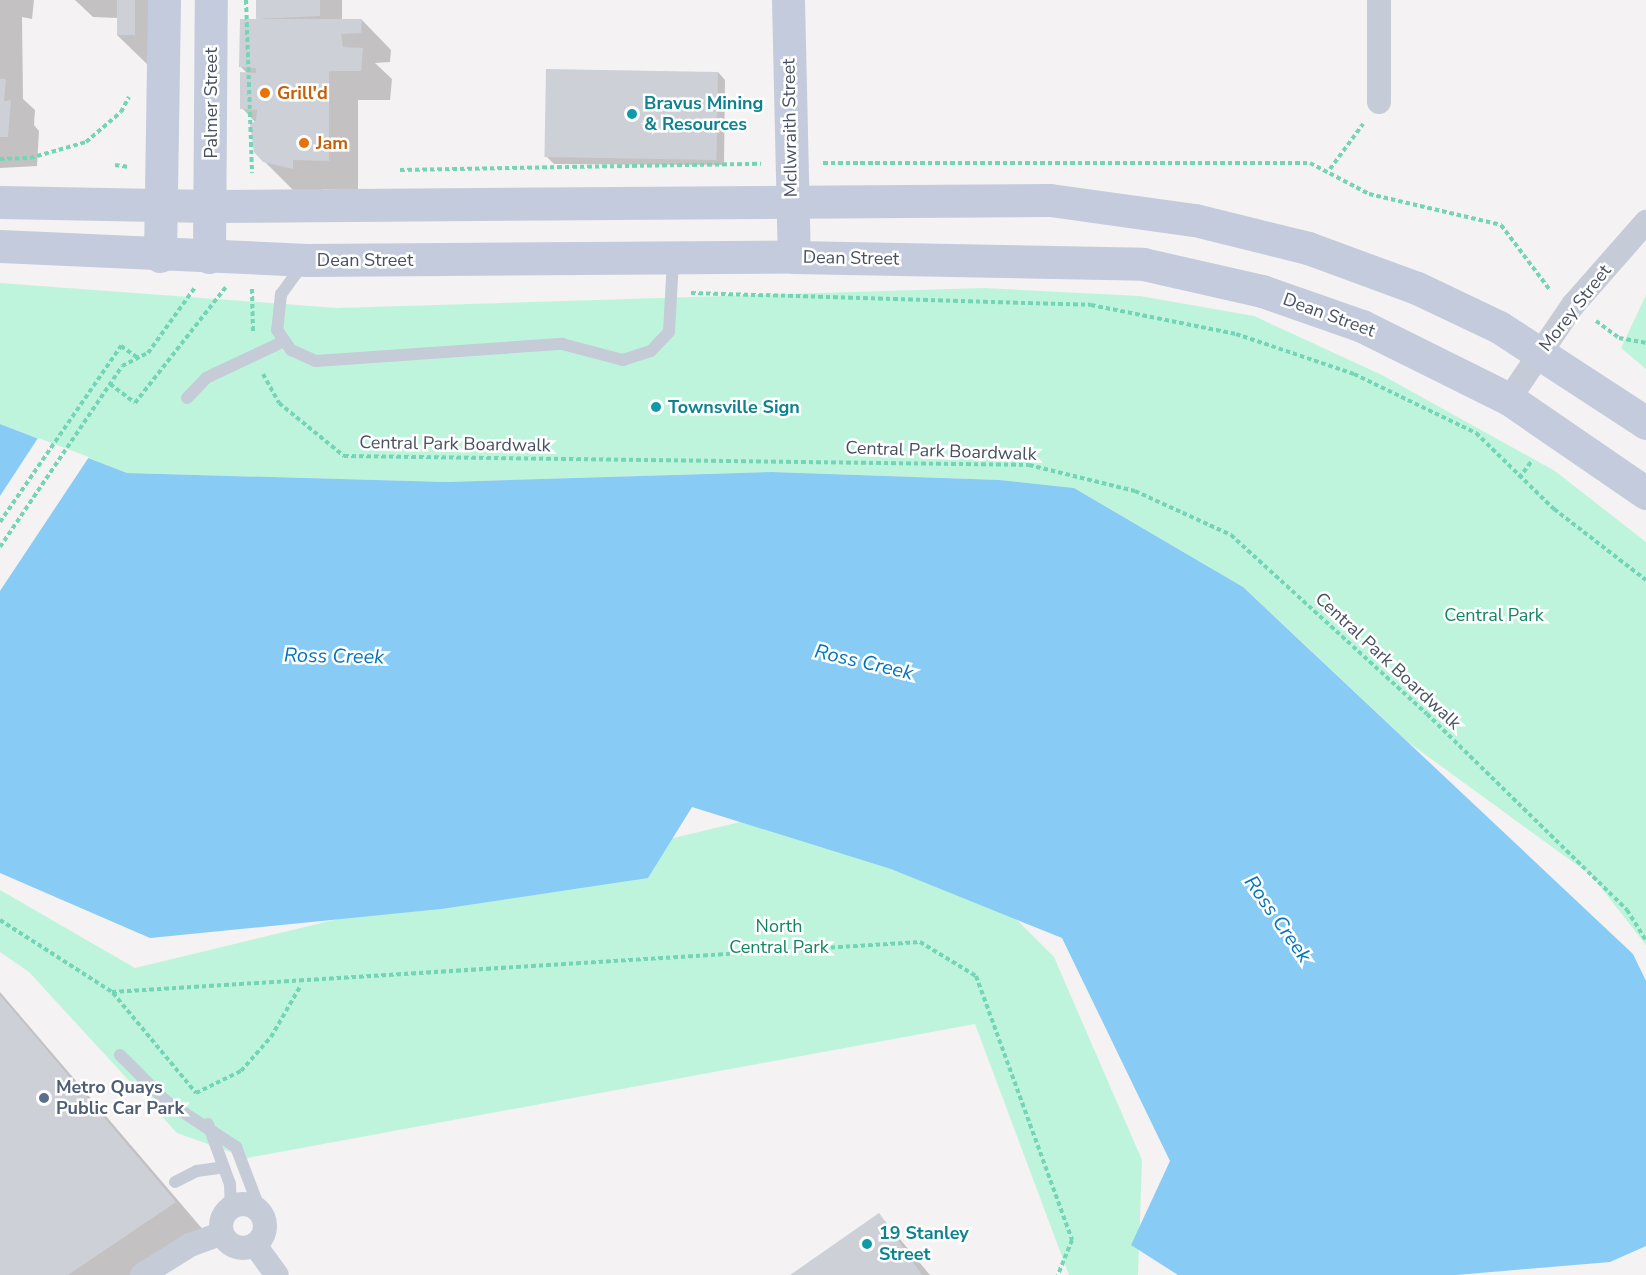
<!DOCTYPE html>
<style>
body{margin:0}
#map{position:relative;width:1646px;height:1275px;overflow:hidden;background:#f4f2f2;font-family:"Nunito Sans",sans-serif}
div>[style]{position:absolute}
.green>*{inset:0;background:#bff4dc}
.water>*{inset:0;background:#88cbf4}
.pier>*{inset:0;background:#f4f2f2}
.shadow>*{inset:0;background:#0003}
.building>*{inset:0;background:#ced0d7;transform-origin:0 0}
.path>*{height:4px;margin-top:-2px;transform-origin:0;background:repeating-linear-gradient(90deg,#73d5b6 0 4.5px,transparent 0 7.5px)}
.lane>*{height:12px;margin:-6px;padding:0 6px;transform-origin:6px;border-radius:6px;background:#c5cbd7}
.street>*{height:24px;margin:-12px;padding:0 12px;transform-origin:12px;border-radius:12px;background:#c5cbd7}
.street>.ring{margin:-12px;padding:0;box-sizing:content-box;background:none;border:24px solid #c5cbd7;border-radius:50%}
.secondary>*{height:33px;margin:-16.5px;padding:0 16.5px;transform-origin:16.5px;border-radius:16.5px;background:#c4cbdc}
.dots>*{width:16px;height:16px;translate:-50% -50%;box-sizing:border-box;border:3px solid #fff;border-radius:50%}
span{translate:-50% -50%;white-space:nowrap;text-align:center;line-height:1.15;-webkit-text-stroke:5px #fff;paint-order:stroke}
.food-label{font-size:18px;color:#c56008;font-weight:700}
.left{translate:0 -50%;text-align:left}
.street-label{font-size:18px;color:#485161}
.culture-label{font-size:18px;color:#0d838f;font-weight:700}
.park-label{font-size:18px;color:#10865f}
.service-label{font-size:18px;color:#4e5e75;font-weight:700}
.water-label{font-size:20px;color:#0074bc;font-style:italic}
</style>
<div id="map">
<div class="green">
<div style="clip-path:polygon(0 283px,337px 308px,984px 288px,1140px 296px,1254px 316px,1382px 375px,1555px 471px,1646px 542px,1646px 945px,1592px 876px,1408px 742px,1243px 587px,1074px 488px,1000px 480px,772px 472px,446px 482px,127px 473px,0 424px)"></div>
<div style="clip-path:polygon(1646px 295px,1646px 369px,1621px 348px)"></div>
<div style="clip-path:polygon(790px 810px,986px 889px,1054px 957px,1142px 1160px,1138px 1275px,1069px 1275px,975px 1024px,247px 1158px,177px 1133px,29px 972px,0 952px,0 890px,135px 968px)"></div>
</div>
<div class="water">
<div style="clip-path:polygon(0 424px,127px 473px,446px 482px,772px 472px,1000px 480px,1074px 488px,1243px 587px,1633px 954px,1646px 981px,1646px 1246px,1610px 1262px,1456px 1275px,1178px 1275px,1131px 1245px,1170px 1161px,1062px 938px,891px 869px,692px 807px,648px 878px,441px 909px,150px 938px,0 873px)"></div>
</div>
<div class="pier">
<div style="clip-path:polygon(38px 438px,89px 457px,0 591px,0 496px)"></div>
</div>
<div class="shadow">
<div style="clip-path:polygon(0 0,41px 0,34px 0,32px 19px,22px 17px,23px 99px,35px 110px,34px 125px,39px 131px,37px 166px,0 168px)"></div>
<div style="clip-path:polygon(75px 0,163px 0,147px 64px,117px 35px,118px 18px,93px 17px)"></div>
<div style="clip-path:polygon(257px 0,342px 0,342px 20px,362px 20px,391px 50px,390px 62px,375px 63px,392px 79px,390px 100px,358px 100px,358px 190px,322px 189px,322px 197px,294px 191px,264px 161px,256px 123px,242px 108px,248px 74px,241px 67px,260px 21px)"></div>
<div style="clip-path:polygon(718px 72px,725px 80px,724px 165px,554px 164px,546px 156px)"></div>
<div style="clip-path:polygon(0 992px,205px 1232px,141px 1275px,0 1275px)"></div>
<div style="clip-path:polygon(879px 1214px,930px 1275px,792px 1275px)"></div>
</div>
<div class="building">
<div style="left:117px;top:0;width:18px;height:35px"></div>
<div style="clip-path:polygon(256px 0,320px 0,320px 16px,256px 19px)"></div>
<div style="clip-path:polygon(240px 19px,362px 19px,361px 33px,341px 34px,343px 47px,363px 48px,361px 71px,329px 71px,329px 161px,293px 160px,293px 169px,263px 162px,254px 152px,250px 124px,256px 121px,257px 110px,240px 109px,240px 72px,256px 73px,256px 68px,239px 67px)"></div>
<div style="left:546px;top:69px;width:172px;height:88px;rotate:1deg"></div>
<div style="clip-path:polygon(0 79px,6px 79px,4px 101px,11px 100px,8px 137px,0 137px)"></div>
<div style="clip-path:polygon(0 995px,176px 1202px,68px 1275px,0 1275px)"></div>
<div style="clip-path:polygon(879px 1213px,922px 1275px,790px 1275px)"></div>
</div>
<div class="path">
<div style="left:246px;top:0;width:173px;rotate:88deg"></div>
<div style="left:0;top:159px;width:30px;rotate:-2deg"></div>
<div style="left:30px;top:158px;width:58px;rotate:-15.9deg"></div>
<div style="left:86px;top:142px;width:46px;rotate:-40.6deg"></div>
<div style="left:121px;top:112px;width:17px;rotate:-62deg"></div>
<div style="left:823px;top:163px;width:487px"></div>
<div style="left:1310px;top:163px;width:67px;rotate:27.7deg"></div>
<div style="left:1369px;top:194px;width:136px;rotate:13.2deg"></div>
<div style="left:1501px;top:225px;width:81px;rotate:53deg"></div>
<div style="left:115px;top:165px;width:14px;rotate:8deg"></div>
<div style="left:1330px;top:169px;width:56px;rotate:-53.7deg"></div>
<div style="left:400px;top:170px;width:361px;rotate:-1deg"></div>
<div style="left:252px;top:289px;width:43px;rotate:88.7deg"></div>
<div style="left:691px;top:293px;width:400px;rotate:1.7deg"></div>
<div style="left:1091px;top:305px;width:148px;rotate:11.3deg"></div>
<div style="left:1236px;top:334px;width:125px;rotate:18.7deg"></div>
<div style="left:1354px;top:374px;width:136px;rotate:25.8deg"></div>
<div style="left:1476px;top:433px;width:109px;rotate:44.3deg"></div>
<div style="left:1554px;top:509px;width:116px;rotate:37.7deg"></div>
<div style="left:1596px;top:321px;width:29px;rotate:36deg"></div>
<div style="left:1619px;top:338px;width:27px;rotate:10deg"></div>
<div style="left:263px;top:374px;width:33px;rotate:61deg"></div>
<div style="left:279px;top:403px;width:84px;rotate:39.2deg"></div>
<div style="left:344px;top:456px;width:685px;rotate:0.75deg"></div>
<div style="left:1029px;top:465px;width:109px;rotate:13.8deg"></div>
<div style="left:1135px;top:491px;width:106px;rotate:24.6deg"></div>
<div style="left:1231px;top:535px;width:265px;rotate:42.4deg"></div>
<div style="left:1427px;top:714px;width:280px;rotate:44.4deg"></div>
<div style="left:1627px;top:910px;width:36px;rotate:58deg"></div>
<div style="left:110px;top:384px;width:31px;rotate:37deg"></div>
<div style="left:135px;top:403px;width:147px;rotate:-51.9deg"></div>
<div style="left:1519px;top:478px;width:20px;rotate:-53deg"></div>
<div style="left:0;top:522px;width:214px;rotate:-55.5deg"></div>
<div style="left:121px;top:346px;width:21px;rotate:35deg"></div>
<div style="left:0;top:547px;width:218px;rotate:-56deg"></div>
<div style="left:122px;top:366px;width:29px;rotate:-27deg"></div>
<div style="left:148px;top:353px;width:82px;rotate:-54.4deg"></div>
<div style="left:0;top:920px;width:133px;rotate:32.7deg"></div>
<div style="left:112px;top:992px;width:810px;rotate:-3.54deg"></div>
<div style="left:920px;top:942px;width:66px;rotate:31.3deg"></div>
<div style="left:976px;top:976px;width:281px;rotate:70deg"></div>
<div style="left:1072px;top:1240px;width:38px;rotate:112deg"></div>
<div style="left:113px;top:993px;width:130px;rotate:50.3deg"></div>
<div style="left:196px;top:1093px;width:50px;rotate:-26.1deg"></div>
<div style="left:241px;top:1071px;width:45px;rotate:-48.6deg"></div>
<div style="left:271px;top:1037px;width:60px;rotate:-60deg"></div>
</div>
<div class="lane">
<div style="left:303px;top:264px;width:37px;rotate:126deg"></div>
<div style="left:281px;top:294px;width:36px;rotate:96deg"></div>
<div style="left:277px;top:330px;width:24px;rotate:55deg"></div>
<div style="left:291px;top:350px;width:27px;rotate:24deg"></div>
<div style="left:316px;top:361px;width:247px;rotate:-4deg"></div>
<div style="left:562px;top:344px;width:63px;rotate:14.7deg"></div>
<div style="left:623px;top:360px;width:29px;rotate:-18deg"></div>
<div style="left:651px;top:351px;width:26px;rotate:-47deg"></div>
<div style="left:669px;top:332px;width:72px;rotate:-86.8deg"></div>
<div style="left:187px;top:398px;width:28px;rotate:-46deg"></div>
<div style="left:206px;top:378px;width:84px;rotate:-25.3deg"></div>
<div style="left:120px;top:1055px;width:65px;rotate:45deg"></div>
<div style="left:166px;top:1101px;width:84px;rotate:33.3deg"></div>
<div style="left:236px;top:1147px;width:73px;rotate:69.1deg"></div>
<div style="left:208px;top:1124px;width:64px;rotate:69.9deg"></div>
<div style="left:230px;top:1184px;width:23px;rotate:88deg"></div>
<div style="left:175px;top:1182px;width:25px;rotate:-27deg"></div>
<div style="left:197px;top:1171px;width:27px;rotate:-8deg"></div>
</div>
<div class="street">
<div style="left:1379px;top:102px;width:102px;rotate:-90deg"></div>
<div style="left:1509px;top:399px;width:114px;rotate:-55.8deg"></div>
<div style="left:1573px;top:305px;width:111px;rotate:-48.7deg"></div>
<div class="ring" style="left:221px;top:1204px;width:20px;height:20px"></div>
<div style="left:255px;top:1245px;width:37px;rotate:54deg"></div>
<div style="left:142px;top:1275px;width:57px;rotate:-32deg"></div>
<div style="left:190px;top:1245px;width:33px;rotate:-20deg"></div>
</div>
<div class="secondary">
<div style="left:788px;top:0;width:257px;rotate:88.7deg"></div>
<div style="left:0;top:202px;width:210px;rotate:1.1deg"></div>
<div style="left:210px;top:206px;width:840px;rotate:-0.41deg"></div>
<div style="left:1050px;top:200px;width:146px;rotate:7.9deg"></div>
<div style="left:1195px;top:220px;width:116px;rotate:13.9deg"></div>
<div style="left:1308px;top:248px;width:116px;rotate:20.2deg"></div>
<div style="left:1417px;top:288px;width:91px;rotate:25.4deg"></div>
<div style="left:1499px;top:327px;width:176px;rotate:33.1deg"></div>
<div style="left:0;top:246px;width:307px;rotate:2.6deg"></div>
<div style="left:307px;top:260px;width:487px;rotate:-0.4deg"></div>
<div style="left:794px;top:257px;width:349px;rotate:1.1deg"></div>
<div style="left:1143px;top:264px;width:122px;rotate:12.8deg"></div>
<div style="left:1262px;top:291px;width:106px;rotate:19.3deg"></div>
<div style="left:1362px;top:326px;width:164px;rotate:26.4deg"></div>
<div style="left:1509px;top:399px;width:166px;rotate:34.5deg"></div>
<div style="left:160px;top:256px;width:256px;rotate:-89.1deg"></div>
<div style="left:209px;top:257px;width:257px;rotate:-89.6deg"></div>
</div>
<div class="dots">
<div style="left:265px;top:93px;background:#e8710a"></div>
<div style="left:632px;top:114px;background:#0f9aa8"></div>
<div style="left:304px;top:143px;background:#e8710a"></div>
<div style="left:656px;top:407px;background:#0f9aa8"></div>
<div style="left:44px;top:1098px;background:#5c6f8a"></div>
<div style="left:867px;top:1244px;background:#0f9aa8"></div>
</div>
<div class="food-label">
<span class="left" style="left:277px;top:93px">Grill'd</span>
<span class="left" style="left:316px;top:143px">Jam</span>
</div>
<div class="street-label">
<span style="left:211px;top:103px;rotate:-90deg">Palmer Street</span>
<span style="left:790px;top:128px;rotate:-91deg">McIlwraith Street</span>
<span style="left:851px;top:258px;rotate:1deg">Dean Street</span>
<span style="left:365px;top:260px">Dean Street</span>
<span style="left:1575px;top:308px;rotate:-52deg">Morey Street</span>
<span style="left:1329px;top:315px;rotate:20deg">Dean Street</span>
<span style="left:455px;top:444px;rotate:1deg">Central Park Boardwalk</span>
<span style="left:941px;top:451px;rotate:2deg">Central Park Boardwalk</span>
<span style="left:1388px;top:661px;rotate:43deg">Central Park Boardwalk</span>
</div>
<div class="culture-label">
<span class="left" style="left:644px;top:114px">Bravus Mining<br>&amp; Resources</span>
<span class="left" style="left:668px;top:407px">Townsville Sign</span>
<span class="left" style="left:879px;top:1244px">19 Stanley<br>Street</span>
</div>
<div class="park-label">
<span style="left:1494px;top:615px">Central Park</span>
<span style="left:779px;top:937px">North<br>Central Park</span>
</div>
<div class="service-label">
<span class="left" style="left:56px;top:1098px">Metro Quays<br>Public Car Park</span>
</div>
<div class="water-label">
<span style="left:334px;top:656px;rotate:1deg">Ross Creek</span>
<span style="left:864px;top:662px;rotate:13deg">Ross Creek</span>
<span style="left:1278px;top:919px;rotate:55deg">Ross Creek</span>
</div>
</div>
